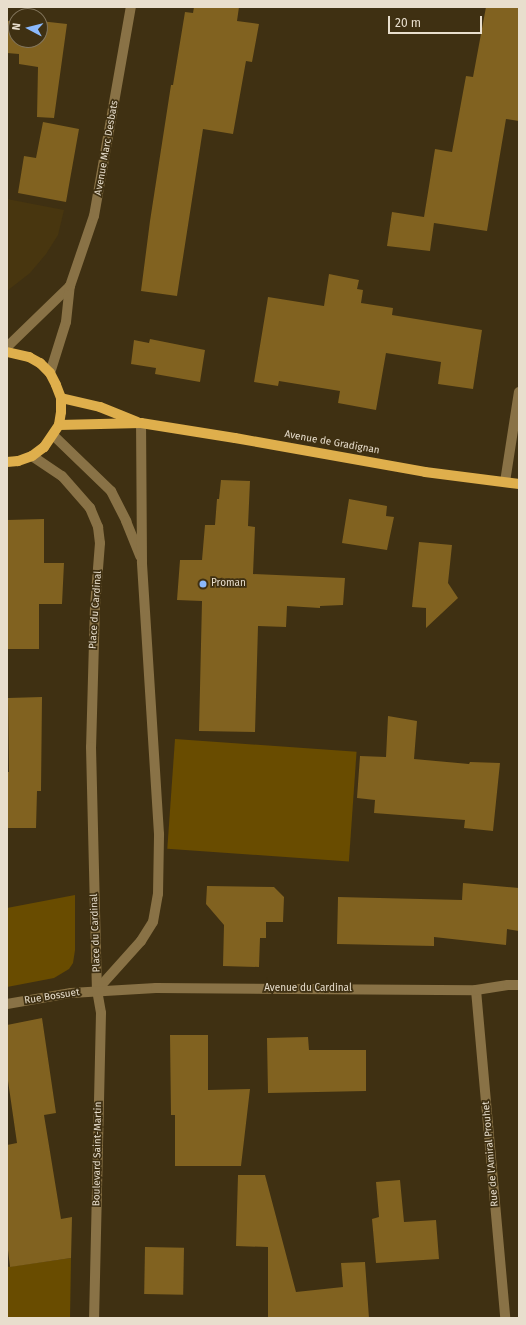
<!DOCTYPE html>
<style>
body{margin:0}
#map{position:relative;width:526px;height:1325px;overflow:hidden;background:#3f3012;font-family:"Fira Sans",sans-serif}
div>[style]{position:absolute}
.built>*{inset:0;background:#48360f}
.green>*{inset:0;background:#694c00;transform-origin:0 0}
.building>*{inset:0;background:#816220;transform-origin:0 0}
.minor>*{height:10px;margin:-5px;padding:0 5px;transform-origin:5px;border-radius:5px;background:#897246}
.major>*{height:10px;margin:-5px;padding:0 5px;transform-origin:5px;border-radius:5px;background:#dfaf4c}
.dots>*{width:11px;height:11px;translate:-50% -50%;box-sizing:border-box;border:2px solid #3f3012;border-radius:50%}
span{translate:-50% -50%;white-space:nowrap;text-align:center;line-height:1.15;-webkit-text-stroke:3.5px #3f3012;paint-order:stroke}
.street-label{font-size:10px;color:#e8decd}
.poi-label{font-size:10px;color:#e8decd}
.left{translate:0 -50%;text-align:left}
.frame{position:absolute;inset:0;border:8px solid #e8decd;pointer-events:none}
.north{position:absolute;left:8px;top:8px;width:40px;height:40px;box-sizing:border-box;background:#3f3012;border:1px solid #83765d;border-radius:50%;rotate:277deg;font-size:11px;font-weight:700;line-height:16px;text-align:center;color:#e8decd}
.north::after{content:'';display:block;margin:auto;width:14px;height:18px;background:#8bb9fc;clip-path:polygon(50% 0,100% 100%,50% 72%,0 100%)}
.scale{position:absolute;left:388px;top:16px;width:94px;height:18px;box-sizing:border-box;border:2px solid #e8decd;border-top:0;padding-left:5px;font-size:12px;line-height:14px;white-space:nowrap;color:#e8decd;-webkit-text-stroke:3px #3f3012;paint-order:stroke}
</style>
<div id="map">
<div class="built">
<div style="clip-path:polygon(7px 199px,64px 210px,58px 235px,46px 254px,30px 273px,7px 291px)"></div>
</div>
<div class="green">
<div style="left:175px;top:739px;width:182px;height:110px;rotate:4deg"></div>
<div style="clip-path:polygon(75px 895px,75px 950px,73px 963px,69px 969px,54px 978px,7px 987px,7px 908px)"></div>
<div style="clip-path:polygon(71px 1258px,70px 1318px,7px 1318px,7px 1267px)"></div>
</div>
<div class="building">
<div style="clip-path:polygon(194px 7px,239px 7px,237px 21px,259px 24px,252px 62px,246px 61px,233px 134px,203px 129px,177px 296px,141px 291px,150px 221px,171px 85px,173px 85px,185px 12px,193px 13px)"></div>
<div style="clip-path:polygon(486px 7px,519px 7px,519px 121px,506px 119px,487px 231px,434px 223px,430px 251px,387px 246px,392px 212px,424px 217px,435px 149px,452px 152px,466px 76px,473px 77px)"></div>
<div style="clip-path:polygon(7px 21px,16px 21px,16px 40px,40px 40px,40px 21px,67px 24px,54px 118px,37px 117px,38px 67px,19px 64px,19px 54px,7px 53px)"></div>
<div style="clip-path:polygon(43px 122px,79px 129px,66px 202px,18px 193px,24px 156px,36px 158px)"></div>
<div style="clip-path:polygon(329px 274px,359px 280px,357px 289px,363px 290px,361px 303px,393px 308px,392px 315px,482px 330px,473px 389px,438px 384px,441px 362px,386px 353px,376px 410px,338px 403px,340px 391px,279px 381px,278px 386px,254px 382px,268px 297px,324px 306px)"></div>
<div style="clip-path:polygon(150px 339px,205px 350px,200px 382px,155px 374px,156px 368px,131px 364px,134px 340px,149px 343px)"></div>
<div style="clip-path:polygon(221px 480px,250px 481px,248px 526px,255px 527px,253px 574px,345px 578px,343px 605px,320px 606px,320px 608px,287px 606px,286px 627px,258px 626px,255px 732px,199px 731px,202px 601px,177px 600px,180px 560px,202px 560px,205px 525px,215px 525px,217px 499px,219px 499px)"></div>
<div style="clip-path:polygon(349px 499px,387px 506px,386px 516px,394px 517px,387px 550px,342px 543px)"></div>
<div style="clip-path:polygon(44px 519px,44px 563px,64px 563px,62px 604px,39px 604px,39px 649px,7px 649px,7px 520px)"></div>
<div style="clip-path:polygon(419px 542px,452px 545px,448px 583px,458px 598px,426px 628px,426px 608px,412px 607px)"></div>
<div style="clip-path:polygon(42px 697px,41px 791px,37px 791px,36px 828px,7px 828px,7px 772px,9px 772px,8px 698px)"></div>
<div style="clip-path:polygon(388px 716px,417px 721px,414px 759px,469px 764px,470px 762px,500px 763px,493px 831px,464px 828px,465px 820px,374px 813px,375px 800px,357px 798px,360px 756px,386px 757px)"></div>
<div style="clip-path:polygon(463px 883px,519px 888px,519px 931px,507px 929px,506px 945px,434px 937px,434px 946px,337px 944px,338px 897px,462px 900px)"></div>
<div style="clip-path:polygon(207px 886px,274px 887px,284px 897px,283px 922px,266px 922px,266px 938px,260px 938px,259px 967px,223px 966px,224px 925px,206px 904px)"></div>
<div style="clip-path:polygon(42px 1018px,56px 1113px,44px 1115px,61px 1219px,72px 1217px,71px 1258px,10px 1267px,7px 1242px,7px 1145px,17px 1143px,7px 1074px,7px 1025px)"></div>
<div style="clip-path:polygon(170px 1035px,208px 1035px,208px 1090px,250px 1089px,241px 1166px,175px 1166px,175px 1115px,171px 1115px)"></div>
<div style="clip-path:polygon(308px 1037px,309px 1050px,366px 1050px,366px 1091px,268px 1093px,267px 1038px)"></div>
<div style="clip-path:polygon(238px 1175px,265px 1175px,296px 1292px,343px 1287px,341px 1263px,365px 1262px,369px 1318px,268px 1318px,268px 1247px,236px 1246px)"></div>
<div style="clip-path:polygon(400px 1180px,404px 1222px,436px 1220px,439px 1259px,376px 1263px,372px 1219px,379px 1217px,376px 1182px)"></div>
<div style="left:145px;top:1247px;width:39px;height:47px;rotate:1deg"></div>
</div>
<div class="minor">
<div style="left:7px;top:347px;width:88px;rotate:-44.1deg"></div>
<div style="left:50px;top:373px;width:53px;rotate:-72.6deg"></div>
<div style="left:66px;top:322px;width:36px;rotate:-84deg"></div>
<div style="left:70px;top:286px;width:74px;rotate:-71.1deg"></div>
<div style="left:94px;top:216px;width:212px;rotate:-80deg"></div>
<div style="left:53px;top:435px;width:81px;rotate:44deg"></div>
<div style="left:111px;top:491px;width:34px;rotate:63deg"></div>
<div style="left:126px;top:521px;width:38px;rotate:68deg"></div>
<div style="left:32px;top:456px;width:36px;rotate:34deg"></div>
<div style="left:62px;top:476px;width:43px;rotate:48.8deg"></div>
<div style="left:90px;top:508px;width:21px;rotate:67deg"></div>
<div style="left:98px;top:527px;width:16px;rotate:83deg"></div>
<div style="left:100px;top:543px;width:63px;rotate:94.5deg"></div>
<div style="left:95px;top:606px;width:141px;rotate:91.6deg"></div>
<div style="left:91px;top:747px;width:243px;rotate:88.6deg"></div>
<div style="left:97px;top:990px;width:23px;rotate:80deg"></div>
<div style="left:101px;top:1013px;width:305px;rotate:91.3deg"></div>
<div style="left:505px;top:482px;width:91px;rotate:-81.2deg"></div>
<div style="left:97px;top:990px;width:66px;rotate:-48.1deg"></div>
<div style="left:141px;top:941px;width:22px;rotate:-58deg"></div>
<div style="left:153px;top:922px;width:28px;rotate:-80deg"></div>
<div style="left:158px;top:894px;width:60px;rotate:-89deg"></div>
<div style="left:159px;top:834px;width:273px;rotate:-93.6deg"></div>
<div style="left:142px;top:562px;width:139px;rotate:-90.4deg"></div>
<div style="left:476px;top:990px;width:329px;rotate:84.9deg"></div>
<div style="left:7px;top:1004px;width:65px;rotate:-9.8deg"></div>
<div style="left:71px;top:993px;width:85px;rotate:-3.4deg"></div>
<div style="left:156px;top:988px;width:320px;rotate:0.4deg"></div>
<div style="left:476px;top:990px;width:32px;rotate:-9deg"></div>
<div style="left:508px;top:985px;width:11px"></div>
</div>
<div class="major">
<div style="left:7px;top:352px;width:23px;rotate:13deg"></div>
<div style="left:29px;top:357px;width:13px;rotate:29deg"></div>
<div style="left:40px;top:363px;width:14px;rotate:45deg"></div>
<div style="left:50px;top:373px;width:13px;rotate:63deg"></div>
<div style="left:56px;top:385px;width:14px;rotate:69deg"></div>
<div style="left:61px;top:398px;width:14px;rotate:90deg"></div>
<div style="left:61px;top:412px;width:13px;rotate:99deg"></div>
<div style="left:59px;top:425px;width:27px;rotate:124deg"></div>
<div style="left:44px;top:447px;width:15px;rotate:143deg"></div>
<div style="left:32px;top:456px;width:15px;rotate:160deg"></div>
<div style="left:18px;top:461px;width:11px;rotate:175deg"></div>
<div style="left:61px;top:398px;width:40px;rotate:13deg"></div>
<div style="left:100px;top:407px;width:40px;rotate:22deg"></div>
<div style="left:59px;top:425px;width:82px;rotate:-1.4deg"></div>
<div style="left:141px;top:423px;width:95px;rotate:9.1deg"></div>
<div style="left:235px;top:438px;width:193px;rotate:10.1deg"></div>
<div style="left:425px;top:472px;width:95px;rotate:7.3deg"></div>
</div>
<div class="dots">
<div style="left:203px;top:584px;background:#8bb9fc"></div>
</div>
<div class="street-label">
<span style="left:107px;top:148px;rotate:-80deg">Avenue Marc Desbats</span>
<span style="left:332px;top:443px;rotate:10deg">Avenue de Gradignan</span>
<span style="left:96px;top:610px;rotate:-86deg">Place du Cardinal</span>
<span style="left:96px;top:933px;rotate:-92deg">Place du Cardinal</span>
<span style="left:308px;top:989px">Avenue du Cardinal</span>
<span style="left:52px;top:997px;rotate:-9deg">Rue Bossuet</span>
<span style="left:98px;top:1154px;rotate:-89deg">Boulevard Saint-Martin</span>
<span style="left:491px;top:1154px;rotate:-95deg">Rue de l'Amiral Prouhet</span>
</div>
<div class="poi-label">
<span class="left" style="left:211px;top:584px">Proman</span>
</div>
<div class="frame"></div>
<div class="north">N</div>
<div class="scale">20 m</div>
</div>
